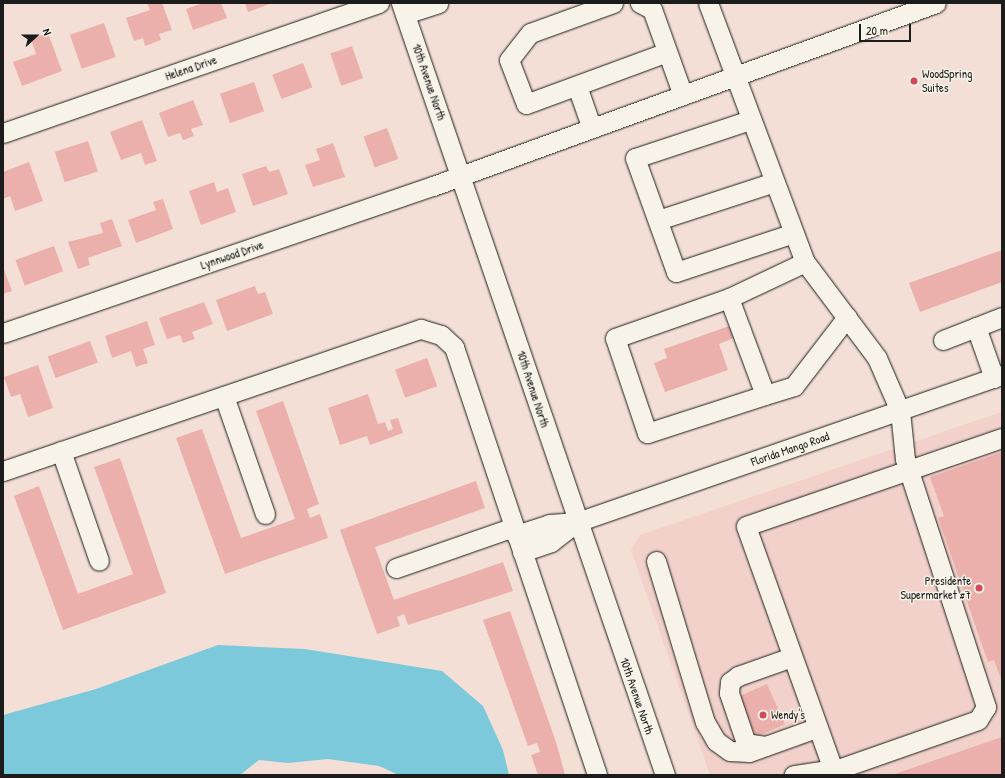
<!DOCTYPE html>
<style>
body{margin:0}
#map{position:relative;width:1005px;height:778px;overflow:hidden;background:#f3dfd6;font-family:"Patrick Hand",sans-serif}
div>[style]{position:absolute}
.built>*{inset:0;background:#f1d1c9}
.water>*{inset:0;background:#7dc9dc}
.building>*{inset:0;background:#ebb0ab;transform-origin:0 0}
.roads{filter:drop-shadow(0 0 1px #1c1c1c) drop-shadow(0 0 1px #1c1c1c)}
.minor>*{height:19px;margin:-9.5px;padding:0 9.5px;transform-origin:9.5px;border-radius:9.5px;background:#f7f3e8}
.dots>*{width:11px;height:11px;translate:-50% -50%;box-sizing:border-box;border:2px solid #f7f3e8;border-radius:50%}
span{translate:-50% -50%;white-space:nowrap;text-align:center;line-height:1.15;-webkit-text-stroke:3px #f7f3e8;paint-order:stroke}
.street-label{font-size:12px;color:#1c1c1c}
.poi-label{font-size:12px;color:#1c1c1c}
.left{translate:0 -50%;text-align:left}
.right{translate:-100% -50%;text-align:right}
.frame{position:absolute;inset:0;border:4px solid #1c1c1c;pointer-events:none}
.north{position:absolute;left:16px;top:16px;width:40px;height:40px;-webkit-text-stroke:3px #f7f3e8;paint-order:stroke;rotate:69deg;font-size:11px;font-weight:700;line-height:16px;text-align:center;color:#1c1c1c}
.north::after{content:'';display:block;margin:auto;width:14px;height:18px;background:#1c1c1c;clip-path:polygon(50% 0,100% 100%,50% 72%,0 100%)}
.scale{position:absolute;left:859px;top:24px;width:52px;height:18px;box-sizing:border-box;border:2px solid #1c1c1c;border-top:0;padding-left:5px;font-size:12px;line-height:14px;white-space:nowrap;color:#1c1c1c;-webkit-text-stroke:3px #f7f3e8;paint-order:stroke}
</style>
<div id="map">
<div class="built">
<div style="clip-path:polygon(1002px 412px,1002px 775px,710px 775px,631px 550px,640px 535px)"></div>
</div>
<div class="water">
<div style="clip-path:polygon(218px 645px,305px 649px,442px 671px,483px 706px,503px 750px,509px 775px,399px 775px,379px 766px,328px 759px,288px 763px,259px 760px,240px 775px,3px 775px,3px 715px,96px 689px)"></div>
</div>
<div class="building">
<div style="clip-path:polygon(147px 3px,162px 3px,172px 30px,159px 34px,161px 40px,145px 46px,143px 38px,134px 41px,126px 18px,150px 10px)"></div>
<div style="clip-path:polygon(203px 3px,221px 3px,227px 18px,193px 30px,186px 9px)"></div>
<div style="clip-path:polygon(245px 3px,272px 3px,248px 12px)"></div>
<div style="left:104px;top:23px;width:36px;height:36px;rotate:71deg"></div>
<div style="clip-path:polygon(48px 33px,62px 71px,22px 86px,13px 62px,36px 54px,31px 39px)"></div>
<div style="left:352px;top:46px;width:34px;height:23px;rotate:71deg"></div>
<div style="left:303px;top:63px;width:26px;height:33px;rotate:69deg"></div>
<div style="left:254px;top:82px;width:31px;height:36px;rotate:71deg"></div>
<div style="clip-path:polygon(193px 100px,203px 125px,191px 129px,194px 136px,183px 140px,180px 133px,168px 137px,159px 113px)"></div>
<div style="clip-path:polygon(142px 120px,157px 161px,145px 165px,141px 153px,121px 160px,110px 132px)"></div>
<div style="left:387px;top:128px;width:33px;height:25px;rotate:70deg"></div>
<div style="left:88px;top:141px;width:32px;height:35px;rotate:72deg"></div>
<div style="clip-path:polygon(333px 143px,345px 177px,313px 187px,305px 165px,320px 160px,316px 149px)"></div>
<div style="clip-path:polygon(29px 162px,43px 201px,15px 211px,10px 196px,3px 199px,3px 172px)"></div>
<div style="clip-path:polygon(266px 166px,269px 172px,279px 169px,288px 194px,253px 206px,242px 174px)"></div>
<div style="clip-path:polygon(214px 182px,217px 192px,228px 188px,236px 212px,201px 225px,189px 191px)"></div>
<div style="clip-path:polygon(163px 199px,173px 229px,136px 243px,128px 220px,156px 210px,153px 202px)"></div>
<div style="clip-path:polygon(112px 219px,122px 246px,88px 258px,90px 265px,78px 269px,68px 242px,103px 233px,100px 223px)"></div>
<div style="left:54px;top:246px;width:27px;height:41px;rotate:70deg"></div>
<div style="clip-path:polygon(1002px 250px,1002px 282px,920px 312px,909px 283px)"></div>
<div style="clip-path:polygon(3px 267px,12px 291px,3px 294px)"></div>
<div style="clip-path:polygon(255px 286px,258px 294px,265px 292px,273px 314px,227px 331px,216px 300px)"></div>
<div style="clip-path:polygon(204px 302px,213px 324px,192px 332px,195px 339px,183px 343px,180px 335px,167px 339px,159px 318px)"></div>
<div style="clip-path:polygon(147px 321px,155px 345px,143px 349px,148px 363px,136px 367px,131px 351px,112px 358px,105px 336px)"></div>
<div style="clip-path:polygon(735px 324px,739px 336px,719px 344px,728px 370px,665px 392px,654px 363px,667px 358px,664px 349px)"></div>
<div style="left:90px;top:341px;width:23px;height:45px;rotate:70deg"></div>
<div style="left:427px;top:358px;width:30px;height:34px;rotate:70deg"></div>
<div style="clip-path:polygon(38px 365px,53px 408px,28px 417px,20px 394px,11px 397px,4px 377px)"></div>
<div style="clip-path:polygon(368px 394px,378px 424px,385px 422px,388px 431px,393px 429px,390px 420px,398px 418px,403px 433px,370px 445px,367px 436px,340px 445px,328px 408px)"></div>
<div style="clip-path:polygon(283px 401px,319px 504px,307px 509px,310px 518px,320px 514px,328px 538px,225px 574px,176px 438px,202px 429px,241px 538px,295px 519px,256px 411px)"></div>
<div style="clip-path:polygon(1002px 452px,1002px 682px,994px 660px,988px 662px,938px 518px,944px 516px,930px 477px)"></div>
<div style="clip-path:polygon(120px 458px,166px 593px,63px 630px,14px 496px,39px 486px,78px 594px,133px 574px,94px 467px)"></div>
<div style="clip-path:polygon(476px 481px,485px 508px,375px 547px,394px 600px,503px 562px,513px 591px,408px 625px,404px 614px,397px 617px,400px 626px,377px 634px,340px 530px)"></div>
<div style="clip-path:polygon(510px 611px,557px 745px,565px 775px,538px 775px,531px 755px,540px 752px,537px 743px,528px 746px,483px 620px)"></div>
<div style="left:767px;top:684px;width:44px;height:32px;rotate:66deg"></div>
<div style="clip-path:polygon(1002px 737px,1002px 775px,892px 775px)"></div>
</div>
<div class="roads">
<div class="minor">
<div style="left:401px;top:3px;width:816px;rotate:71.12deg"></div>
<div style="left:613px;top:3px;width:88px;rotate:160.1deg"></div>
<div style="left:530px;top:33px;width:34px;rotate:128deg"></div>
<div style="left:509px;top:60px;width:47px;rotate:68.9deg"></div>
<div style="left:526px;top:104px;width:150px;rotate:-20.2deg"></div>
<div style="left:640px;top:3px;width:13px;rotate:27deg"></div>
<div style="left:652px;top:9px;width:89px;rotate:70.3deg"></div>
<div style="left:708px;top:3px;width:277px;rotate:69.5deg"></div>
<div style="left:805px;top:262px;width:120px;rotate:53.1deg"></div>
<div style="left:877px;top:358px;width:58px;rotate:66.5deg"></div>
<div style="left:900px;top:411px;width:48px;rotate:84.1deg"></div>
<div style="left:905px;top:459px;width:261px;rotate:71.9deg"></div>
<div style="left:986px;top:707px;width:15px;rotate:122deg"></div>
<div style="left:978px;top:720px;width:145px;rotate:160.7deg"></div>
<div style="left:841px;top:768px;width:48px;rotate:171.5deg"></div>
<div style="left:405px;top:14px;width:35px;rotate:-18deg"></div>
<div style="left:577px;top:86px;width:42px;rotate:70.7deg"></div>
<div style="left:750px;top:120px;width:121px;rotate:161.7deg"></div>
<div style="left:635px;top:158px;width:121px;rotate:70.2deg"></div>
<div style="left:676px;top:272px;width:124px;rotate:-18.3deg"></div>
<div style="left:3px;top:133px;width:398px;rotate:-19.1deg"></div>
<div style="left:658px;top:220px;width:122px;rotate:-18.1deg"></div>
<div style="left:729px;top:298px;width:103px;rotate:69.6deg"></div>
<div style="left:765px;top:395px;width:124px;rotate:162.1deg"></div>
<div style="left:647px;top:433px;width:100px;rotate:-108.6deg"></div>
<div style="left:615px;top:338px;width:121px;rotate:-19.3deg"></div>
<div style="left:729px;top:298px;width:84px;rotate:-25.3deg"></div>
<div style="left:976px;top:327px;width:54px;rotate:70.6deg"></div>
<div style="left:3px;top:333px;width:454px;rotate:-18.9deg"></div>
<div style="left:433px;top:186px;width:535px;rotate:-19.99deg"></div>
<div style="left:943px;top:340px;width:63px;rotate:-21.3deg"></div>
<div style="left:765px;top:395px;width:30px;rotate:-17deg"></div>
<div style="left:794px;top:386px;width:87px;rotate:-52.5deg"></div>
<div style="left:224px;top:396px;width:125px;rotate:70.8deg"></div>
<div style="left:61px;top:451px;width:116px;rotate:70.9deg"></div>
<div style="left:3px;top:471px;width:441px;rotate:-18.8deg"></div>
<div style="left:421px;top:329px;width:21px;rotate:17deg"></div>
<div style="left:441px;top:335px;width:18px;rotate:43deg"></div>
<div style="left:454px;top:347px;width:451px;rotate:71.5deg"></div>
<div style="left:516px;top:535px;width:35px;rotate:-18deg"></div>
<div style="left:549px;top:524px;width:28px;rotate:-4deg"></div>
<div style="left:577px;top:522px;width:450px;rotate:-19.1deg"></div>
<div style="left:522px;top:552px;width:31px;rotate:-19deg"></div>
<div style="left:551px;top:542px;width:33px;rotate:-38deg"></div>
<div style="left:656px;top:561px;width:168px;rotate:73.1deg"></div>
<div style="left:705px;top:722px;width:22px;rotate:60deg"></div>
<div style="left:716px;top:741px;width:17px;rotate:36deg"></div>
<div style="left:730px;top:751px;width:19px;rotate:3deg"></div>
<div style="left:749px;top:752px;width:71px;rotate:-19.7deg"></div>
<div style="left:396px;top:568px;width:125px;rotate:-19.2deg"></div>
<div style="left:765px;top:746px;width:19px;rotate:-171deg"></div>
<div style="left:746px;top:743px;width:53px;rotate:-108.8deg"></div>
<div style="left:729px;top:693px;width:11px;rotate:-85deg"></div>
<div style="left:730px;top:682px;width:10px;rotate:-37deg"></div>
<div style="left:738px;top:676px;width:57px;rotate:-19.4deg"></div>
<div style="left:835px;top:775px;width:264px;rotate:-109.7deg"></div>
<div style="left:746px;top:526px;width:271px;rotate:-19deg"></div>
</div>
</div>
<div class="dots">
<div style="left:914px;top:81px;background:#d1495b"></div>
<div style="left:979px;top:588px;background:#d1495b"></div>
<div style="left:763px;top:715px;background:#d1495b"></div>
</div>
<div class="street-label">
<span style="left:191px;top:68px;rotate:-19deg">Helena Drive</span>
<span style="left:429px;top:82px;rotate:71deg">10th Avenue North</span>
<span style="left:232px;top:255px;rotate:-19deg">Lynnwood Drive</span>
<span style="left:533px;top:389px;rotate:72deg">10th Avenue North</span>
<span style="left:790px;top:449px;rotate:-19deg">Florida Mango Road</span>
<span style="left:637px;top:696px;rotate:71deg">10th Avenue North</span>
</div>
<div class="poi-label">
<span class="left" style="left:922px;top:81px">WoodSpring<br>Suites</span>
<span class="right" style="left:971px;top:588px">Presidente<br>Supermarket #7</span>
<span class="left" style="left:771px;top:715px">Wendy's</span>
</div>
<div class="frame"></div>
<div class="north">N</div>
<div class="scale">20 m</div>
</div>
